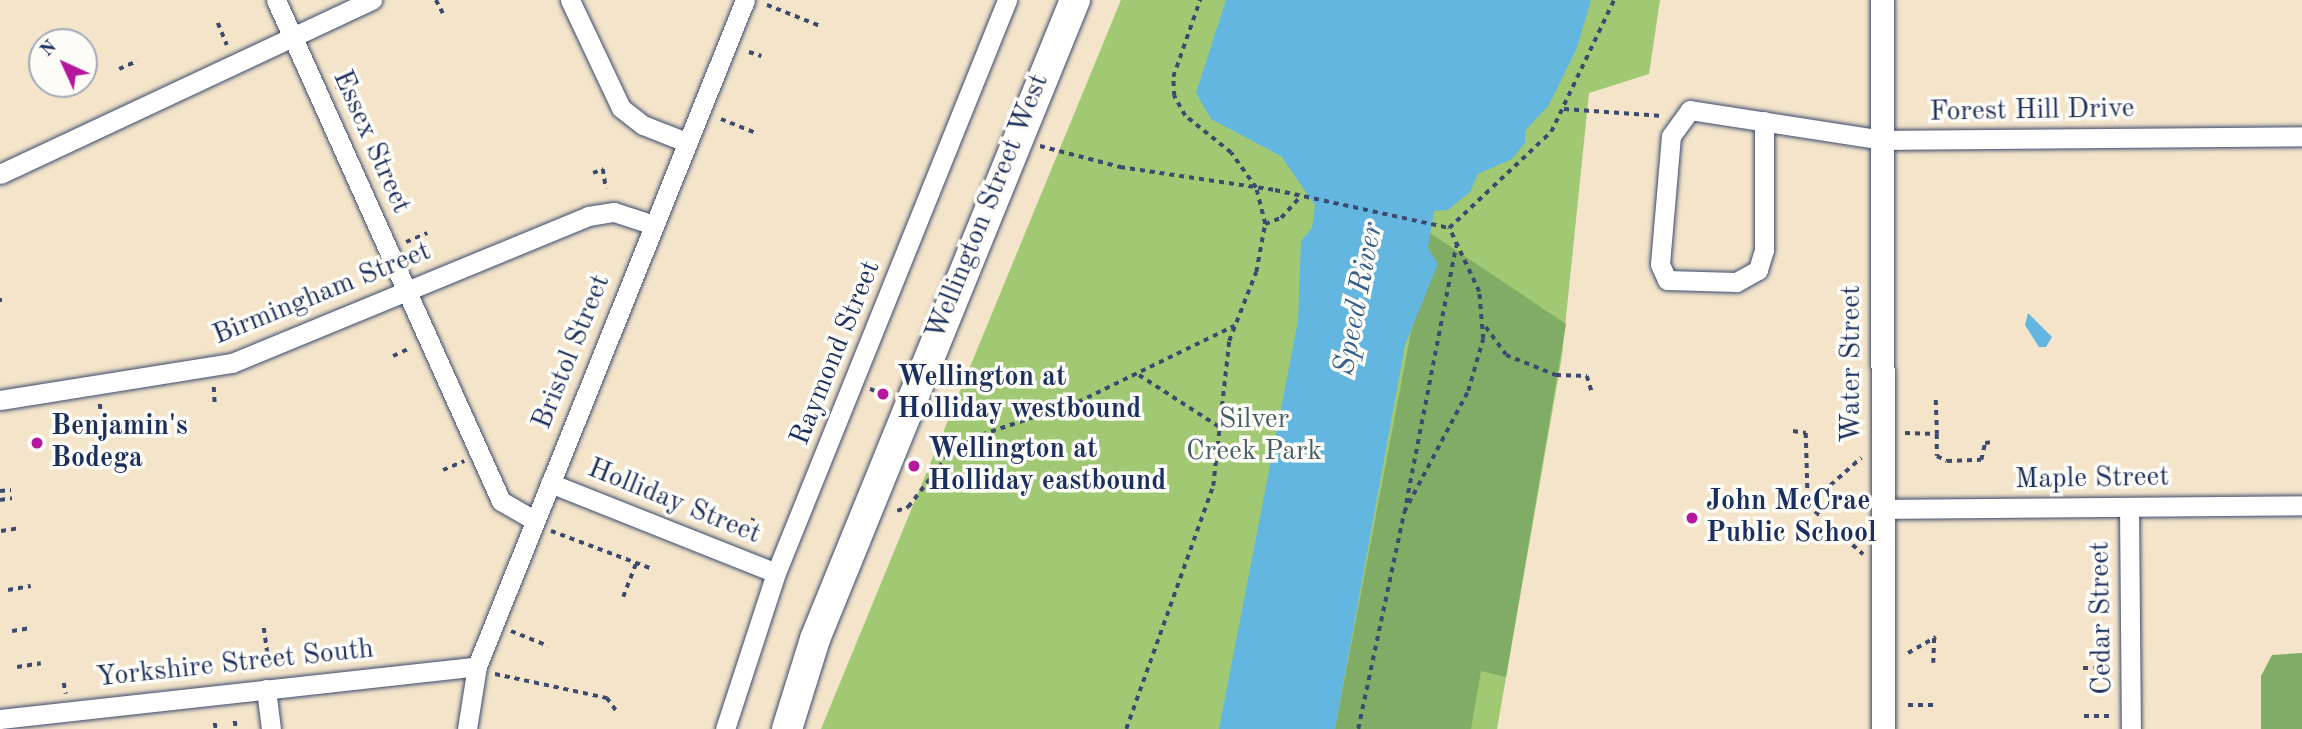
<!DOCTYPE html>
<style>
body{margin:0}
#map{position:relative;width:2302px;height:729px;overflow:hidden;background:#f3e4ca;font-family:"Old Standard TT",serif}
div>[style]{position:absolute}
.green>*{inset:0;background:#a1c873}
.forest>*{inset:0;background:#80ac65}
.water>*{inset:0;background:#63b6df}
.path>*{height:3.5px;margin-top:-1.75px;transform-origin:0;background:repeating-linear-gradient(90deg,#3b4a6e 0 5px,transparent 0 10px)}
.roads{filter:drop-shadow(0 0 2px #3b4a6e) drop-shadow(0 0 2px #3b4a6e)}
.minor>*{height:19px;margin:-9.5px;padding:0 9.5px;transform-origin:9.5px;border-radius:9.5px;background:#fff}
.tertiary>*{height:23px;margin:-11.5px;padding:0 11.5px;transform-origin:11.5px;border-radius:11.5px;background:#fff}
.primary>*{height:30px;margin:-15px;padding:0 15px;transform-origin:15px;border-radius:15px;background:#fff}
.dots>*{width:19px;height:19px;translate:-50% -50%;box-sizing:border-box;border:4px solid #fdfcf7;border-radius:50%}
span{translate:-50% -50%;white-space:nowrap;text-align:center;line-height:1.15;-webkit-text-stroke:7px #fdfcf7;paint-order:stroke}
.street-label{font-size:28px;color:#1b2f5e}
.poi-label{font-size:28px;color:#1b2f5e;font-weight:700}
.left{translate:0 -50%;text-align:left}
.park-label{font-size:28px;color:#435d64}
.water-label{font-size:30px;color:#345e8b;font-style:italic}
.north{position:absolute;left:28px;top:28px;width:70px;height:70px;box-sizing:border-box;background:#fdfcf7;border:2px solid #a3aaba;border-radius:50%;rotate:315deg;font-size:19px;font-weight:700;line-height:28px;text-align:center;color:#1b2f5e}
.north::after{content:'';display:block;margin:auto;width:24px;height:32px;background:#b5179e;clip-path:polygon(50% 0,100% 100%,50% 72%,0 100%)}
</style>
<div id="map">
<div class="green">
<div style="clip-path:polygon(1121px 0,1660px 0,1649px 74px,1589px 93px,1562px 356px,1497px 729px,821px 729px)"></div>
</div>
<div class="forest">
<div style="clip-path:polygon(1430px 233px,1566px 324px,1506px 677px,1481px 671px,1471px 729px,1335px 729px)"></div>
<div style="clip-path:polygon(2302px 653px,2302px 729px,2261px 729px,2261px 676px,2272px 655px)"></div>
</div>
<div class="water">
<div style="clip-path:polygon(1226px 0,1591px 0,1577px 48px,1549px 105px,1525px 131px,1525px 143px,1512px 159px,1478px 174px,1470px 192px,1448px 210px,1434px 211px,1428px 248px,1438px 264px,1405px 345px,1335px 729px,1219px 729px,1298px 321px,1301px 241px,1312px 228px,1315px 205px,1281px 156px,1211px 119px,1196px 93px)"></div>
<div style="clip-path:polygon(2028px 313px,2052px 337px,2046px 347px,2039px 347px,2025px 325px)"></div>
</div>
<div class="path">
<div style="left:436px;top:0;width:19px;rotate:62deg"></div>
<div style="left:767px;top:5px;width:57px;rotate:21.6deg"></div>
<div style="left:218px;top:23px;width:24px;rotate:68deg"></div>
<div style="left:749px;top:52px;width:13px;rotate:18deg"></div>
<div style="left:119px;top:69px;width:20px;rotate:-24deg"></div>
<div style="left:335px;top:88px;width:12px;rotate:-20deg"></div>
<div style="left:1564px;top:109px;width:99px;rotate:4deg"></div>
<div style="left:721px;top:119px;width:38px;rotate:22deg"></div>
<div style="left:1040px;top:146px;width:83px;rotate:14.7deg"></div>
<div style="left:1120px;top:167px;width:157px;rotate:8.4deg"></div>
<div style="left:1275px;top:190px;width:178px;rotate:12.3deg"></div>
<div style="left:593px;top:173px;width:11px;rotate:-22deg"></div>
<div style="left:603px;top:169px;width:20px;rotate:81deg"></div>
<div style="left:378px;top:178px;width:12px;rotate:-24deg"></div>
<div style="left:1265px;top:224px;width:17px;rotate:-21deg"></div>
<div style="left:1281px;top:218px;width:27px;rotate:-48deg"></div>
<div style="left:1449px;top:228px;width:140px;rotate:-43.3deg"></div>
<div style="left:1551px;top:132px;width:146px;rotate:-64.5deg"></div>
<div style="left:406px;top:242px;width:23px;rotate:-23deg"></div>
<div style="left:0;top:300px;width:2px"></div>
<div style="left:1486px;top:327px;width:34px;rotate:54deg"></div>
<div style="left:1506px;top:355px;width:54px;rotate:21.8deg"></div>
<div style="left:1556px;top:375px;width:31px;rotate:2deg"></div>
<div style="left:1587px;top:376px;width:17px;rotate:73deg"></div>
<div style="left:393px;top:356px;width:19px;rotate:-25deg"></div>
<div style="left:1139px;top:375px;width:98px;rotate:32.9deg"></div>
<div style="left:214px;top:387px;width:17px;rotate:87deg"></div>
<div style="left:870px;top:389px;width:14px;rotate:21deg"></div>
<div style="left:1936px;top:400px;width:34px;rotate:88deg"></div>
<div style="left:100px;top:404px;width:16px;rotate:83deg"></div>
<div style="left:1793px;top:431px;width:13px;rotate:9deg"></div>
<div style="left:1806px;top:433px;width:72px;rotate:88.4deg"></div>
<div style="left:1808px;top:505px;width:74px;rotate:41.7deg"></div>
<div style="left:1905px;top:433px;width:32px;rotate:2deg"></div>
<div style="left:1937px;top:434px;width:22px;rotate:90deg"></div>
<div style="left:1937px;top:456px;width:11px;rotate:27deg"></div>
<div style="left:1947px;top:461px;width:34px;rotate:-2deg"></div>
<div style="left:1981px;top:460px;width:17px;rotate:-77deg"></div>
<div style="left:1985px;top:443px;width:8px;rotate:-7deg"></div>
<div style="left:443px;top:470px;width:23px;rotate:-23deg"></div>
<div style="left:0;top:491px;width:11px;rotate:-5deg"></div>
<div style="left:0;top:500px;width:12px;rotate:-9deg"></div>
<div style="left:1406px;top:503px;width:262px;rotate:-79deg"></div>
<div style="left:1808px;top:505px;width:71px;rotate:-41.6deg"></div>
<div style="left:897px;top:511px;width:12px;rotate:-20deg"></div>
<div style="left:908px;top:507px;width:67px;rotate:-52.3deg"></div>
<div style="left:949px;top:454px;width:28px;rotate:-35deg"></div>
<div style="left:972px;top:438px;width:112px;rotate:-18.8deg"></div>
<div style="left:1078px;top:402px;width:174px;rotate:-26deg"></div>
<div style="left:710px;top:528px;width:15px;rotate:-70deg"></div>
<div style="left:1px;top:531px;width:20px;rotate:-9deg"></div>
<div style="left:551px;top:531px;width:106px;rotate:20.5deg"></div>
<div style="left:745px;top:539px;width:22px;rotate:-69deg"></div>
<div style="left:8px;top:590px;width:23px;rotate:-10deg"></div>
<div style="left:623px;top:597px;width:36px;rotate:-69deg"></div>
<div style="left:264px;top:628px;width:27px;rotate:82deg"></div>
<div style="left:12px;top:631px;width:19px;rotate:-9deg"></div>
<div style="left:511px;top:631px;width:40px;rotate:22deg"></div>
<div style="left:1908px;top:653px;width:32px;rotate:-30deg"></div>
<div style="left:1933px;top:663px;width:25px;rotate:-88deg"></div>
<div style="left:17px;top:667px;width:24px;rotate:-9deg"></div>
<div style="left:2083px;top:668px;width:27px"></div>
<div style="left:495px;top:674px;width:115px;rotate:12.1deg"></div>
<div style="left:607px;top:698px;width:17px;rotate:54deg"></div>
<div style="left:64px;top:683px;width:11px;rotate:80deg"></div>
<div style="left:1908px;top:705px;width:30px"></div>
<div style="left:2084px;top:716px;width:26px"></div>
<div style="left:235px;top:721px;width:8px;rotate:83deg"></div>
<div style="left:215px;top:723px;width:6px;rotate:81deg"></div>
<div style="left:1126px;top:729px;width:258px;rotate:-70.3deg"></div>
<div style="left:1213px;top:486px;width:146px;rotate:-83.7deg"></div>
<div style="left:1229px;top:341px;width:74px;rotate:-68.6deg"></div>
<div style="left:1256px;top:272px;width:49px;rotate:-79.4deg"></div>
<div style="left:1265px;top:224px;width:37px;rotate:-104deg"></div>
<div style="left:1256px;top:188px;width:43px;rotate:-125.5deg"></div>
<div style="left:1231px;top:153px;width:59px;rotate:-141.2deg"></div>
<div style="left:1185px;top:116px;width:23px;rotate:-119deg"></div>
<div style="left:1174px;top:96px;width:19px;rotate:-93deg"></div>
<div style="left:1173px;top:77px;width:82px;rotate:-70.7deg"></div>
<div style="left:1358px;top:729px;width:222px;rotate:-78deg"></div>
<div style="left:1404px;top:512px;width:137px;rotate:-62.1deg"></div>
<div style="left:1468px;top:391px;width:54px;rotate:-73.9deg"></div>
<div style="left:1483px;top:339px;width:47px;rotate:-94.9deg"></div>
<div style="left:1479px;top:292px;width:71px;rotate:-115.1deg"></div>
</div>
<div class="roads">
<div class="minor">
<div style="left:276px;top:0;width:549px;rotate:65.82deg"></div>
<div style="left:501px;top:501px;width:39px;rotate:30deg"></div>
<div style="left:570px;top:0;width:119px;rotate:64.7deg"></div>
<div style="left:621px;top:108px;width:28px;rotate:38deg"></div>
<div style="left:643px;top:125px;width:46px;rotate:21.6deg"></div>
<div style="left:1764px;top:121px;width:129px;rotate:90deg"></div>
<div style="left:1764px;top:250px;width:21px;rotate:107deg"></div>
<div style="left:1758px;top:270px;width:25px;rotate:151deg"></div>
<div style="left:1736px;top:282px;width:69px;rotate:-178.3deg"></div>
<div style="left:1667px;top:280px;width:17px;rotate:-114deg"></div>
<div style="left:1660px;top:264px;width:128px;rotate:-85.1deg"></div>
<div style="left:1671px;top:136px;width:32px;rotate:-54deg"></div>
<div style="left:1690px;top:110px;width:195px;rotate:8.8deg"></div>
<div style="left:1883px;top:140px;width:419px;rotate:-0.5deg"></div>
<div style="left:0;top:174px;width:411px;rotate:-25.1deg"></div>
<div style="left:0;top:400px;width:235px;rotate:-9.1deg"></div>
<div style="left:232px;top:363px;width:385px;rotate:-22.4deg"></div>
<div style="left:588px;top:216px;width:26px;rotate:-9deg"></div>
<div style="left:614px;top:212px;width:42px;rotate:18deg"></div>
<div style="left:550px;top:483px;width:243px;rotate:21.7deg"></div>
<div style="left:2129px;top:507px;width:222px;rotate:89.5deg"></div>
<div style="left:1882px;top:509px;width:420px;rotate:-0.5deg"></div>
<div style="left:266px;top:689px;width:40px;rotate:82.9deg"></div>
<div style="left:0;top:719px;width:480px;rotate:-6.3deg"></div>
<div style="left:467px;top:729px;width:64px;rotate:-81deg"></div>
<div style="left:477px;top:666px;width:718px;rotate:-68.08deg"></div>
<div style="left:725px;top:729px;width:164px;rotate:-71.9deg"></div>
<div style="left:776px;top:573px;width:618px;rotate:-68.04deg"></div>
</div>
<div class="tertiary">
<div style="left:1882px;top:0;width:729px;rotate:89.92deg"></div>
</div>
<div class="primary">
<div style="left:787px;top:729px;width:94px;rotate:-72.7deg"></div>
<div style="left:815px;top:639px;width:690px;rotate:-67.86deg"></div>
</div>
</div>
<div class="dots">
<div style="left:883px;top:394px;background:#b5179e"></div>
<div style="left:37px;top:443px;background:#b5179e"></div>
<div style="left:914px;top:466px;background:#b5179e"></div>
<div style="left:1692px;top:518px;background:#b5179e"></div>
</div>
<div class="street-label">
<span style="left:2032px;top:111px;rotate:-1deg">Forest Hill Drive</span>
<span style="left:371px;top:142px;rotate:66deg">Essex Street</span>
<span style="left:988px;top:207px;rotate:-68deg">Wellington Street West</span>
<span style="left:322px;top:294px;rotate:-22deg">Birmingham Street</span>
<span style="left:572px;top:352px;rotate:-68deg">Bristol Street</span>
<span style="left:836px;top:353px;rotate:-68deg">Raymond Street</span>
<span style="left:1852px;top:364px;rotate:-90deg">Water Street</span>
<span style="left:2092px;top:479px;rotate:-1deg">Maple Street</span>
<span style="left:674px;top:502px;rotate:22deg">Holliday Street</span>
<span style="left:2102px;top:618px;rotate:-91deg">Cedar Street</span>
<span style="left:235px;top:664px;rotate:-6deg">Yorkshire Street South</span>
</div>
<div class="poi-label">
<span class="left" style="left:897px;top:394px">Wellington at<br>Holliday westbound</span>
<span class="left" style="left:51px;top:443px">Benjamin's<br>Bodega</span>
<span class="left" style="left:928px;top:466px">Wellington at<br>Holliday eastbound</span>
<span class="left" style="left:1706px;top:518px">John McCrae<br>Public School</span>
</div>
<div class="park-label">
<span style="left:1254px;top:436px">Silver<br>Creek Park</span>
</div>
<div class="water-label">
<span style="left:1359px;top:299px;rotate:-79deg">Speed River</span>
</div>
<div class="north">N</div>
</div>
